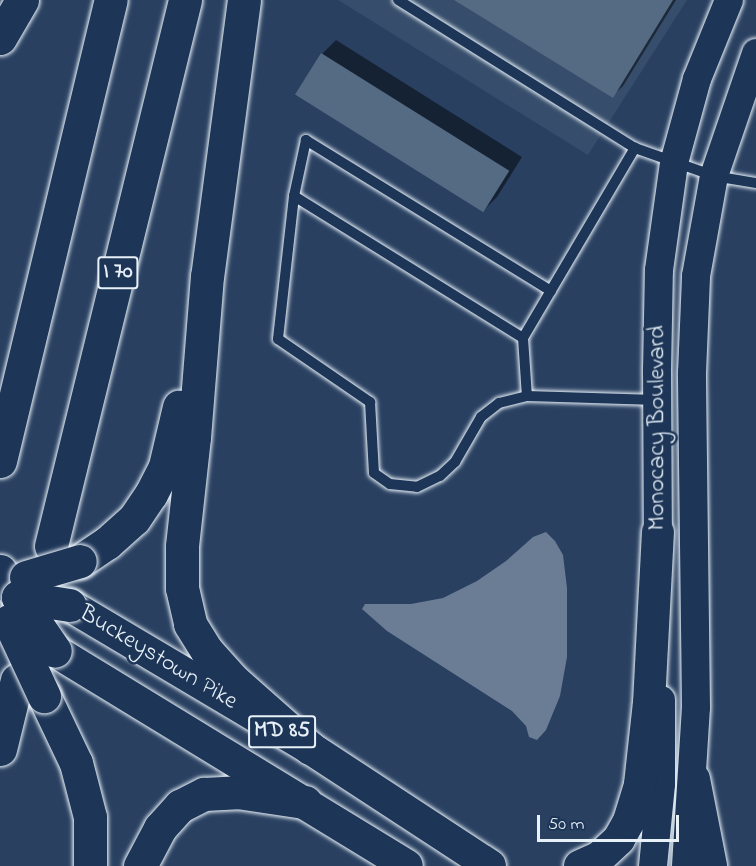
<!DOCTYPE html>
<style>
body{margin:0}
#map{position:relative;width:756px;height:866px;overflow:hidden;background:#294061;font-family:"Indie Flower",sans-serif}
div>[style]{position:absolute}
.built>*{inset:0;background:#364d6b}
.water>*{inset:0;background:#6b7c95}
.shadow>*{inset:0;background:#0007}
.building>*{inset:0;background:#556a83;transform-origin:0 0}
.roads{filter:drop-shadow(0 0 2px #e8f1f8) drop-shadow(0 0 2px #e8f1f8)}
.service>*{height:10px;margin:-5px;padding:0 5px;transform-origin:5px;border-radius:5px;background:#1d3557}
.secondary>*{height:28px;margin:-14px;padding:0 14px;transform-origin:14px;border-radius:14px;background:#1d3557}
.primary>*{height:32px;margin:-16px;padding:0 16px;transform-origin:16px;border-radius:16px;background:#1d3557}
.motorway>*{height:33px;margin:-16.5px;padding:0 16.5px;transform-origin:16.5px;border-radius:16.5px;background:#1d3557}
.bridges{filter:drop-shadow(0 0 2px #e8f1f8) drop-shadow(0 0 2px #e8f1f8)}
.motorway-bridge>*{height:33px;margin:-16.5px;padding:0 16.5px;transform-origin:16.5px;border-radius:16.5px;background:#1d3557}
span{translate:-50% -50%;white-space:nowrap;text-align:center;line-height:1.15;-webkit-text-stroke:5px #1d3557;paint-order:stroke}
.shield-label span{padding:2px 4px;background:#1d3557;border:2px solid;border-radius:4px;-webkit-text-stroke-width:0}
.shield-label{font-size:22px;color:#e8f1f8;font-weight:700}
.street-label{font-size:24px;color:#e8f1f8}
.scale{position:absolute;left:537px;top:815px;width:142px;height:27px;box-sizing:border-box;border:3px solid #e8f1f8;border-top:0;padding-left:8px;font-size:18px;line-height:21px;white-space:nowrap;color:#e8f1f8;-webkit-text-stroke:4px #1d3557;paint-order:stroke}
</style>
<div id="map">
<div class="built">
<div style="clip-path:polygon(338px 0,687px 0,588px 155px)"></div>
</div>
<div class="water">
<div style="clip-path:polygon(546px 532px,555px 541px,563px 555px,567px 588px,567px 657px,560px 696px,546px 730px,537px 740px,529px 737px,526px 726px,512px 711px,387px 631px,362px 609px,365px 604px,411px 604px,443px 598px,477px 581px,506px 561px,533px 537px)"></div>
</div>
<div class="shadow">
<div style="clip-path:polygon(457px 0,676px 0,623px 86px,612px 96px)"></div>
<div style="clip-path:polygon(336px 40px,522px 157px,497px 197px,483px 211px,322px 54px)"></div>
</div>
<div class="building">
<div style="clip-path:polygon(454px 0,673px 0,613px 98px)"></div>
<div style="left:321px;top:53px;width:222px;height:49px;rotate:32deg"></div>
</div>
<div class="roads">
<div class="service">
<div style="left:398px;top:0;width:279px;rotate:32deg"></div>
<div style="left:635px;top:148px;width:84px;rotate:19.5deg"></div>
<div style="left:714px;top:176px;width:43px;rotate:9.5deg"></div>
<div style="left:294px;top:196px;width:144px;rotate:96.4deg"></div>
<div style="left:278px;top:339px;width:112px;rotate:34.4deg"></div>
<div style="left:370px;top:402px;width:71px;rotate:86.8deg"></div>
<div style="left:374px;top:473px;width:19px;rotate:35deg"></div>
<div style="left:390px;top:484px;width:27px;rotate:6deg"></div>
<div style="left:417px;top:487px;width:25px;rotate:-26deg"></div>
<div style="left:440px;top:476px;width:21px;rotate:-43deg"></div>
<div style="left:455px;top:462px;width:52px;rotate:-60deg"></div>
<div style="left:481px;top:417px;width:23px;rotate:-38deg"></div>
<div style="left:499px;top:403px;width:29px;rotate:-14deg"></div>
<div style="left:551px;top:291px;width:288px;rotate:-148.4deg"></div>
<div style="left:306px;top:140px;width:57px;rotate:102.1deg"></div>
<div style="left:294px;top:196px;width:269px;rotate:31.8deg"></div>
<div style="left:523px;top:338px;width:58px;rotate:86.1deg"></div>
<div style="left:527px;top:396px;width:130px;rotate:1.8deg"></div>
<div style="left:523px;top:338px;width:221px;rotate:-59.5deg"></div>
</div>
<div class="secondary">
<div style="left:658px;top:555px;width:184px;rotate:-90.3deg"></div>
<div style="left:657px;top:371px;width:101px;rotate:-88.9deg"></div>
<div style="left:659px;top:270px;width:108px;rotate:-82deg"></div>
<div style="left:674px;top:163px;width:87px;rotate:-74.7deg"></div>
<div style="left:697px;top:79px;width:85px;rotate:-67.9deg"></div>
<div style="left:653px;top:866px;width:82px;rotate:-84.4deg"></div>
<div style="left:661px;top:784px;width:84px;rotate:-90deg"></div>
<div style="left:686px;top:866px;width:159px;rotate:-86.4deg"></div>
<div style="left:696px;top:707px;width:334px;rotate:-90.7deg"></div>
<div style="left:692px;top:373px;width:97px;rotate:-87.6deg"></div>
<div style="left:696px;top:276px;width:102px;rotate:-79.8deg"></div>
<div style="left:714px;top:176px;width:130px;rotate:-71.1deg"></div>
</div>
<div class="primary">
<div style="left:69px;top:605px;width:280px;rotate:30.7deg"></div>
<div style="left:310px;top:748px;width:215px;rotate:33.2deg"></div>
<div style="left:55px;top:651px;width:412px;rotate:31.4deg"></div>
<div style="left:694px;top:779px;width:89px;rotate:78.9deg"></div>
<div style="left:580px;top:866px;width:22px;rotate:-24deg"></div>
<div style="left:600px;top:857px;width:26px;rotate:-43deg"></div>
<div style="left:619px;top:839px;width:21px;rotate:-61deg"></div>
<div style="left:629px;top:821px;width:39px;rotate:-73deg"></div>
<div style="left:640px;top:784px;width:81px;rotate:-83.7deg"></div>
<div style="left:649px;top:703px;width:171px;rotate:-87deg"></div>
</div>
<div class="motorway">
<div style="left:244px;top:0;width:278px;rotate:97.6deg"></div>
<div style="left:207px;top:276px;width:162px;rotate:94.6deg"></div>
<div style="left:194px;top:437px;width:110px;rotate:96.3deg"></div>
<div style="left:182px;top:546px;width:42px;rotate:90deg"></div>
<div style="left:182px;top:588px;width:37px;rotate:77deg"></div>
<div style="left:190px;top:624px;width:32px;rotate:58deg"></div>
<div style="left:207px;top:651px;width:40px;rotate:48deg"></div>
<div style="left:234px;top:681px;width:101px;rotate:41.4deg"></div>
<div style="left:0;top:38px;width:44px;rotate:-59.9deg"></div>
<div style="left:0;top:461px;width:474px;rotate:-76.5deg"></div>
<div style="left:51px;top:546px;width:562px;rotate:-76.21deg"></div>
<div style="left:80px;top:561px;width:32px;rotate:-34deg"></div>
<div style="left:107px;top:543px;width:36px;rotate:-42deg"></div>
<div style="left:134px;top:519px;width:30px;rotate:-56deg"></div>
<div style="left:151px;top:494px;width:31px;rotate:-63deg"></div>
<div style="left:165px;top:466px;width:61px;rotate:-76.7deg"></div>
<div style="left:0;top:571px;width:32px;rotate:55deg"></div>
<div style="left:44px;top:696px;width:74px;rotate:64.5deg"></div>
<div style="left:76px;top:763px;width:56px;rotate:75.5deg"></div>
<div style="left:90px;top:817px;width:49px;rotate:90deg"></div>
<div style="left:0;top:749px;width:71px;rotate:-76.2deg"></div>
<div style="left:140px;top:866px;width:43px;rotate:-62.2deg"></div>
<div style="left:160px;top:828px;width:30px;rotate:-48deg"></div>
<div style="left:180px;top:806px;width:27px;rotate:-27deg"></div>
<div style="left:204px;top:794px;width:33px;rotate:-3deg"></div>
<div style="left:237px;top:792px;width:69px;rotate:8.4deg"></div>
</div>
</div>
<div class="bridges">
<div class="motorway-bridge">
<div style="left:26px;top:577px;width:56px;rotate:-16.5deg"></div>
<div style="left:18px;top:597px;width:65px;rotate:55.6deg"></div>
<div style="left:18px;top:597px;width:52px;rotate:8.9deg"></div>
<div style="left:9px;top:621px;width:83px;rotate:65deg"></div>
</div>
</div>
<div class="shield-label">
<span style="left:118px;top:273px">I 70</span>
<span style="left:282px;top:732px">MD 85</span>
</div>
<div class="street-label">
<span style="left:658px;top:428px;rotate:-90deg">Monocacy Boulevard</span>
<span style="left:158px;top:658px;rotate:31deg">Buckeystown Pike</span>
</div>
<div class="scale">50 m</div>
</div>
